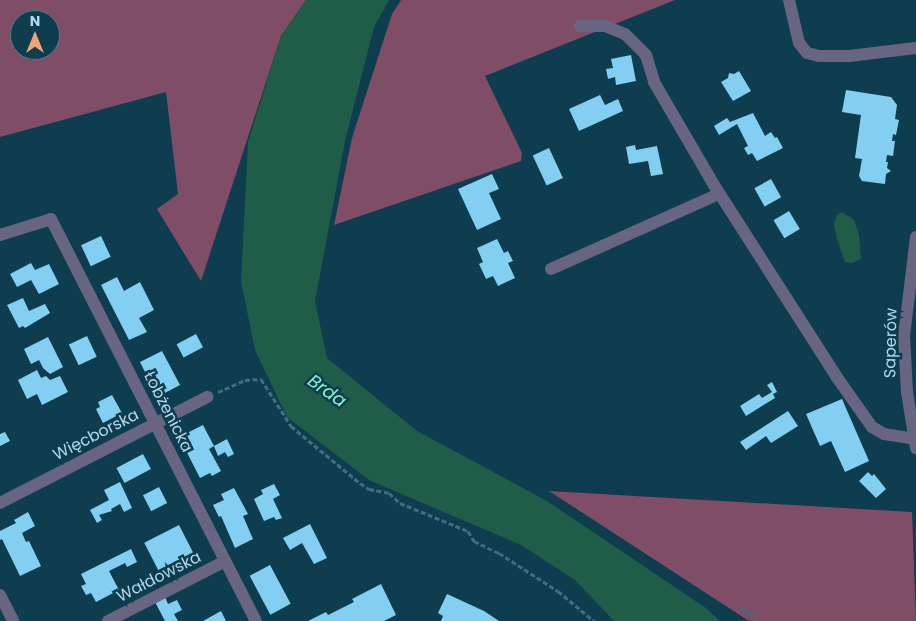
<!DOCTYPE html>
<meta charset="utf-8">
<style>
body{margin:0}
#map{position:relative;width:916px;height:621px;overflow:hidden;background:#0e3d4f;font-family:Poppins,sans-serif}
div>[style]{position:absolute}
.green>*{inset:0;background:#804d67}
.water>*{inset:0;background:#205d49}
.building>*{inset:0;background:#83cff1;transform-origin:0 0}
.path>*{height:3px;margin-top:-1.5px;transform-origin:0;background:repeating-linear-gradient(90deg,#416d80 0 5px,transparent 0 7.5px)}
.minor>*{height:12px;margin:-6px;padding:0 6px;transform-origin:6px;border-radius:6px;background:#676581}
span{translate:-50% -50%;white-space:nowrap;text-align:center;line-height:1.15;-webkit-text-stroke:5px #0e3d4f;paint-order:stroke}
.street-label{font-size:16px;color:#b1d8eb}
.water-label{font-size:18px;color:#83f3cb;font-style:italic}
.north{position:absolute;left:10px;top:10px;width:50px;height:50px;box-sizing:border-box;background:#0e3d4f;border:1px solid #4f7b8d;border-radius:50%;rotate:0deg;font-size:14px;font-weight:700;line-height:20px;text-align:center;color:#b1d8eb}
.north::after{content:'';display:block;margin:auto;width:18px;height:22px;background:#f0a279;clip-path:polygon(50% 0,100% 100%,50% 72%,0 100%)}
</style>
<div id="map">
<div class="green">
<div style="clip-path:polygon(evenodd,0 0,306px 0,281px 36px,201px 281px,157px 209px,178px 194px,166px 92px,0 137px,0 0,20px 20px,50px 20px,50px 50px,20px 50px,20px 20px)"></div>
<div style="clip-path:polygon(401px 0,675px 0,485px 76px,522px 153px,521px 161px,334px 225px,352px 138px,392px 14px)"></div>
<div style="clip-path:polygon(549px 491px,912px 512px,916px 621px,749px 621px)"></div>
</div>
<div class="water">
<div style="clip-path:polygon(306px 0,389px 0,374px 27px,345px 141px,315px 301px,327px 358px,417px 431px,547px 501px,706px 608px,720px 621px,614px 621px,575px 580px,521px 545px,369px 480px,287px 417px,255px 350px,241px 281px,248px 142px,281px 36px)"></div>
<div style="clip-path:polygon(842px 212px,854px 220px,859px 235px,861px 259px,852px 263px,845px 262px,837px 239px,834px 224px,837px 215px)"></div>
</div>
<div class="building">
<div style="clip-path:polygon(631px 55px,636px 81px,616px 85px,615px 77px,608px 79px,606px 69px,613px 68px,611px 59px)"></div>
<div style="clip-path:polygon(739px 71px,751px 91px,733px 101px,721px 82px,728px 78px,729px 73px,734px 74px)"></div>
<div style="clip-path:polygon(846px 90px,891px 97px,897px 105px,895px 119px,899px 120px,896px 135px,893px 134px,892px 141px,895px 141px,893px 156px,887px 155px,886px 162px,888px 162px,887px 168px,891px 171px,886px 174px,885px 184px,862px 181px,859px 176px,862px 159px,855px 158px,861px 115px,842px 112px)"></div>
<div style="clip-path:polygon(600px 95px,605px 105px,618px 99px,623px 111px,579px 131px,569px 109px)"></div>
<div style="clip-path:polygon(753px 113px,765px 136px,771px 132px,775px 138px,777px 137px,783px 148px,757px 161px,752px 153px,748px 155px,744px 148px,748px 146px,737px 124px,719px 135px,714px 126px,727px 118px,730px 122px)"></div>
<div style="clip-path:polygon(635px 145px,636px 150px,657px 146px,663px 174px,651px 176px,648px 161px,629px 164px,626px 147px)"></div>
<div style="left:549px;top:148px;width:33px;height:18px;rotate:65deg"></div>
<div style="clip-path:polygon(492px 174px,499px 189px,489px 193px,501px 219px,477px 230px,458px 189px)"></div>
<div style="left:771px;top:179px;width:21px;height:19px;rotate:61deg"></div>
<div style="left:789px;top:211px;width:21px;height:18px;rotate:59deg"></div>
<div style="left:101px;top:236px;width:23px;height:22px;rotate:65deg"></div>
<div style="clip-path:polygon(497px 239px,504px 253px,508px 251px,513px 261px,508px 263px,515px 278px,498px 286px,493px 276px,486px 279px,479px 264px,483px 262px,477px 248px)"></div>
<div style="clip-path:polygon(31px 263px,35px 270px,49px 264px,59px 284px,39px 294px,31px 280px,17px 287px,10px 274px)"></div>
<div style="clip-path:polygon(117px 277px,124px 291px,140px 282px,154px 310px,139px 318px,147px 332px,129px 340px,101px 285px)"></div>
<div style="clip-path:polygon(23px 298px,29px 311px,45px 304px,50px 313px,25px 328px,23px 326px,19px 328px,7px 305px)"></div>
<div style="left:196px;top:334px;width:15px;height:22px;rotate:62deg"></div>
<div style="left:87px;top:336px;width:23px;height:20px;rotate:65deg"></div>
<div style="clip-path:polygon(48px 337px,63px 367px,50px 374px,43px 368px,39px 360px,31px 364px,24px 349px)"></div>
<div style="clip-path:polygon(162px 351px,180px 385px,161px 395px,156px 394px,140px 362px)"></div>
<div style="clip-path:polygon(37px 370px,41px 378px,46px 376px,50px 380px,60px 376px,68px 392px,42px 405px,37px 394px,27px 399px,18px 380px)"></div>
<div style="clip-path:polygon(772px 382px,777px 392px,773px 394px,775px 398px,746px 416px,740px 406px,759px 394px,762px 398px,772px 392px,767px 385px)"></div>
<div style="clip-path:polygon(112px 395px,122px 413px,103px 423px,96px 409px,100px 407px,98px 402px)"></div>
<div style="clip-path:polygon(842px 399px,869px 461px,845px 472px,831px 441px,820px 446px,806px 414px)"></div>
<div style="clip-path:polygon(788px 411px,798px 426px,771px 443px,766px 436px,746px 450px,740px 442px)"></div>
<div style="clip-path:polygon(203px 425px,214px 446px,227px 439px,234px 454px,228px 457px,225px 452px,218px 456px,214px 446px,209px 449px,221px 471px,212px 476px,210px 473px,200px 478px,179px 437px)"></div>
<div style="clip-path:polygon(5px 432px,10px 441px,0 446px,0 434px)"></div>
<div style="left:143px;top:454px;width:17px;height:30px;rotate:62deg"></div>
<div style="clip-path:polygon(868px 472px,872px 476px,874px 474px,886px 489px,876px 498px,859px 481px)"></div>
<div style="clip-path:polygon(120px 482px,132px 508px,124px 512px,120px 504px,111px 509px,112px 511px,99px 515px,102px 520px,97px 523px,90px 510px,109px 500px,104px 490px)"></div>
<div style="clip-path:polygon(274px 484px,280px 495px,273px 499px,282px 518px,276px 520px,274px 517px,264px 521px,254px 499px,263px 494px,261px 490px)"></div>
<div style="left:159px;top:487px;width:18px;height:18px;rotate:63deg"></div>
<div style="clip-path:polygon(234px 488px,248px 514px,243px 516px,253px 539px,235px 548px,221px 516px,219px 517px,213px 505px,224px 500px,221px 494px)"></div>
<div style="clip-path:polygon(28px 512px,35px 526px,22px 533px,26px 542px,29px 541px,41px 566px,20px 576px,2px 539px,0 540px,0 531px,16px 523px,14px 520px)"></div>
<div style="clip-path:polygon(310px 524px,327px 558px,314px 564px,302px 543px,290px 550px,283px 538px)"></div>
<div style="left:179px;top:525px;width:31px;height:39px;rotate:63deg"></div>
<div style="clip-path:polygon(131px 549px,137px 562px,127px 567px,125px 563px,109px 571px,119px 590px,96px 602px,91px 593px,86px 595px,81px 586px,86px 584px,81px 574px)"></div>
<div style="left:270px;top:565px;width:44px;height:23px;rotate:62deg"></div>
<div style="clip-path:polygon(381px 584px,396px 615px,384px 621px,308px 621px,326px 612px,328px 615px,354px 602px,352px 599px)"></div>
<div style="clip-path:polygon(447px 594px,484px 611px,499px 621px,441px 621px,443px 616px,438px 613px)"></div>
<div style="clip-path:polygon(165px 597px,168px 604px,177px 600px,182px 610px,174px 614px,178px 621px,165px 621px,155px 602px)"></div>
<div style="clip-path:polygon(221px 611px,226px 621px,203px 621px)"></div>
</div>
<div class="path">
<div style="left:218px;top:392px;width:30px;rotate:-24deg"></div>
<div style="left:245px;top:380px;width:16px;rotate:-4deg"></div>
<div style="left:261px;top:379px;width:56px;rotate:57.4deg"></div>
<div style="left:291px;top:426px;width:89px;rotate:39.6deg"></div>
<div style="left:360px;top:483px;width:11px;rotate:34deg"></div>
<div style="left:369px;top:489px;width:20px;rotate:11deg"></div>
<div style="left:389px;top:493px;width:15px;rotate:42deg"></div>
<div style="left:400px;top:503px;width:74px;rotate:22.4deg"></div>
<div style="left:468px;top:531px;width:12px;rotate:59deg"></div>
<div style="left:474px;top:541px;width:28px;rotate:26deg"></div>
<div style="left:499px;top:553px;width:70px;rotate:32.8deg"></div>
<div style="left:558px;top:591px;width:47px;rotate:39.8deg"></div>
<div style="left:742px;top:608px;width:22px;rotate:36deg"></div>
</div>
<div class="minor">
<div style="left:789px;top:0;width:44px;rotate:76.9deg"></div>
<div style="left:799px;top:43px;width:13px;rotate:51deg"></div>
<div style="left:807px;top:53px;width:12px;rotate:14deg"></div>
<div style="left:819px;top:56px;width:30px"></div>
<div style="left:849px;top:56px;width:67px;rotate:-6.8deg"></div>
<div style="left:580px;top:26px;width:25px"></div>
<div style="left:605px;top:26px;width:22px;rotate:22deg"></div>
<div style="left:625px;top:34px;width:30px;rotate:45deg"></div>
<div style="left:646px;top:55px;width:28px;rotate:73deg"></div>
<div style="left:654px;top:82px;width:119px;rotate:59.8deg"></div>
<div style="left:714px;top:185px;width:227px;rotate:57.4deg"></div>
<div style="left:836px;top:376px;width:62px;rotate:54.8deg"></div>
<div style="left:872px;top:427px;width:14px;rotate:30deg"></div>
<div style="left:884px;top:434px;width:30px;rotate:9deg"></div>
<div style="left:0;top:235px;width:53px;rotate:-17.4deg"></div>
<div style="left:51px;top:219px;width:451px;rotate:63deg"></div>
<div style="left:916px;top:237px;width:100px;rotate:96.9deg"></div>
<div style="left:904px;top:336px;width:56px;rotate:86.9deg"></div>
<div style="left:907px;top:392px;width:57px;rotate:80.9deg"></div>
<div style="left:551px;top:269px;width:184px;rotate:-24.1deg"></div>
<div style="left:0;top:503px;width:233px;rotate:-27.1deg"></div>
<div style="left:0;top:595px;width:29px;rotate:63deg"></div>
<div style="left:108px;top:621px;width:131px;rotate:-27.1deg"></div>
</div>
<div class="street-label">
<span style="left:891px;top:343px;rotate:-89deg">Saperów</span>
<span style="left:168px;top:412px;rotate:63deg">Łobżenicka</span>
<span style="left:96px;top:435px;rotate:-27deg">Więcborska</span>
<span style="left:159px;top:577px;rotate:-27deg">Wałdowska</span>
</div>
<div class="water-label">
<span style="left:327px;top:391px;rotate:35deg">Brda</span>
</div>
<div class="north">N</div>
</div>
